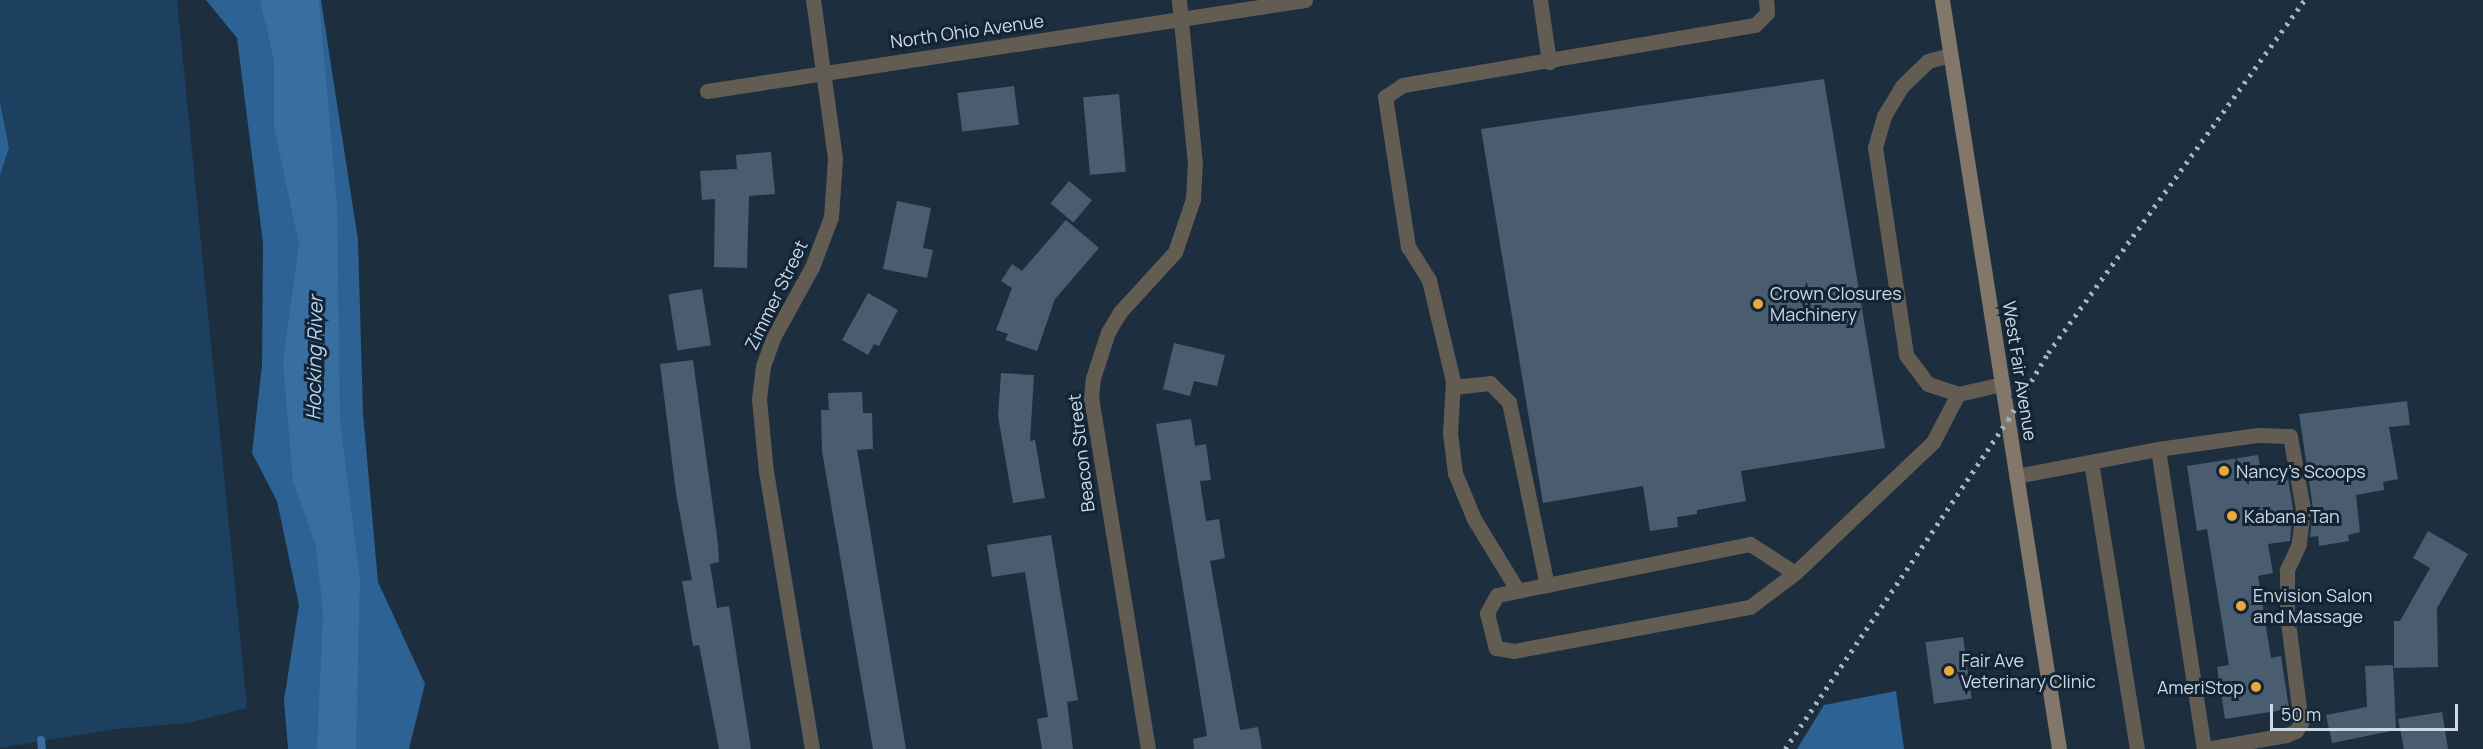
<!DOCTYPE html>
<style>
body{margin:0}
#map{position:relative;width:2483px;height:749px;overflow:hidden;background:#1d2e3f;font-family:Manrope,sans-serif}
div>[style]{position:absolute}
.green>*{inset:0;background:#1d4061}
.forest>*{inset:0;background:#2c6294}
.water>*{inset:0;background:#386ea0}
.stream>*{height:8px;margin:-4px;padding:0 4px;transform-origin:4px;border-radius:4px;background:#386ea0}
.building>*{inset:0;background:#4a5d70;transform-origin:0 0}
.lane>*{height:15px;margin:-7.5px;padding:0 7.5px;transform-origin:7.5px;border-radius:7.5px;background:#635c53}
.street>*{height:15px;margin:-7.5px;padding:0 7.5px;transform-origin:7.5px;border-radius:7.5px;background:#635c53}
.secondary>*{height:15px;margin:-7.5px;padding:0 7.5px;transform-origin:7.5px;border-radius:7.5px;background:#827768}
.rail>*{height:4.5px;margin-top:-2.25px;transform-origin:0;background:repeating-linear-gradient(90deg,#a6b2bf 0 3px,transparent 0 9px)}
.dots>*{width:16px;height:16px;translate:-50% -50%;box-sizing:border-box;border:3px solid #132435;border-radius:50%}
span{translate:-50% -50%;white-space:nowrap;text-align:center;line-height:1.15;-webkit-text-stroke:6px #132435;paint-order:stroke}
.street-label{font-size:18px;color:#ced9e4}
.poi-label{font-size:18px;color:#ced9e4}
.left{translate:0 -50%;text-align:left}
.right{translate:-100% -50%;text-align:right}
.water-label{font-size:20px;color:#b8d5f2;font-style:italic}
.scale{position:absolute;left:2270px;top:704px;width:188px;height:27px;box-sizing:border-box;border:3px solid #ced9e4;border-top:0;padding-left:8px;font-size:18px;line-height:21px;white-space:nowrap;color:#ced9e4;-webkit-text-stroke:4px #132435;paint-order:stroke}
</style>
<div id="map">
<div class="green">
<div style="clip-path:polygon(0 0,177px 0,247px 708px,188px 723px,115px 729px,0 748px,0 175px,9px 148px,0 102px)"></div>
</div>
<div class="forest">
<div style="clip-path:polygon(206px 0,321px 0,358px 240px,363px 413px,378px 582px,425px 684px,409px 749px,288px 749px,284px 700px,299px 605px,277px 501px,252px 453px,262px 365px,263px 243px,237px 38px)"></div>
<div style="clip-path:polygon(0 102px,9px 148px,0 175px)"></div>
<div style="clip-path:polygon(1896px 691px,1904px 749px,1797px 749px,1824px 705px)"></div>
</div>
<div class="water">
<div style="clip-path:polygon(260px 0,319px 0,337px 205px,340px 421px,360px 580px,356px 749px,317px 749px,323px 613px,316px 546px,293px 482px,283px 361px,299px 244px,274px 127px,274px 60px)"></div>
</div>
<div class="stream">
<div style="left:41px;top:740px;width:9px;rotate:84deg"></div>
</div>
<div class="building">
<div style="clip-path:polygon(1824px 79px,1885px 448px,1741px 471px,1746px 501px,1697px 510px,1697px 514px,1677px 517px,1678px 527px,1650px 531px,1643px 486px,1543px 503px,1481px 129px)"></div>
<div style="left:1014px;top:86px;width:39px;height:57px;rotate:83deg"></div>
<div style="left:1119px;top:94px;width:78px;height:36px;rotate:85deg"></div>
<div style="clip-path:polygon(771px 152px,775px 194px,749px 196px,747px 268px,714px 267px,715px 199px,702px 200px,700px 171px,737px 169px,736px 155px)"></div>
<div style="left:1069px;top:181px;width:30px;height:29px;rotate:40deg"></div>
<div style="clip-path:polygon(897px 201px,931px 208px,923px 248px,933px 250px,927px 278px,883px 269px)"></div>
<div style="clip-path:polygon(1066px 220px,1099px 248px,1055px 299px,1037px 351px,1005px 340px,1008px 334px,996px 330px,1012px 288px,1001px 281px,1012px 264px,1022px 271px)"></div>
<div style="left:702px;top:289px;width:57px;height:34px;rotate:81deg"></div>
<div style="clip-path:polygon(868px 293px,898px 310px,879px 346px,874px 344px,868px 355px,842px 340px)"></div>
<div style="clip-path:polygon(1174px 343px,1225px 355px,1217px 386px,1194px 381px,1190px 396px,1163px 389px)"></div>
<div style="clip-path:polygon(693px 360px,718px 544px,719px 562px,710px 564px,717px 608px,729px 606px,751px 749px,719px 749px,699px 645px,693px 646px,682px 581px,692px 580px,676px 493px,660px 364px)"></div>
<div style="clip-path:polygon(1001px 373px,1034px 375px,1030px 441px,1035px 440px,1045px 498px,1013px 503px,998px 416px)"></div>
<div style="clip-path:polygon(862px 392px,863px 413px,872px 413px,873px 449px,857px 450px,906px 749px,873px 749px,822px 451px,821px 410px,829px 410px,828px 393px)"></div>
<div style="clip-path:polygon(2407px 401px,2410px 425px,2389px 427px,2398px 479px,2383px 482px,2384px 490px,2356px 495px,2360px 532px,2348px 535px,2349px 541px,2319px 546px,2318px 536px,2310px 537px,2313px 508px,2299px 414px)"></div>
<div style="clip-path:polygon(1191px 419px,1195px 446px,1206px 444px,1211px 480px,1200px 481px,1206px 521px,1219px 519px,1225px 558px,1210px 561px,1240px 730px,1258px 727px,1262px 749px,1194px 749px,1193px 739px,1207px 736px,1156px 424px)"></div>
<div style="clip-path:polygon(2258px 455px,2262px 476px,2287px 472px,2293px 509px,2290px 541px,2268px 544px,2273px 573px,2258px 576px,2271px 658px,2281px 656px,2289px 709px,2225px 719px,2217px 667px,2229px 665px,2207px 529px,2197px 531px,2187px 466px)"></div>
<div style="clip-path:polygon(2428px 531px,2468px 554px,2437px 608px,2438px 667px,2394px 668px,2394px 621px,2400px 621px,2430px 568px,2413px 558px)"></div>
<div style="clip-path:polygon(1051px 535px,1078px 700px,1067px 702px,1073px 749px,1042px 749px,1037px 719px,1048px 717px,1025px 572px,992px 577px,987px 545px)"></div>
<div style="left:1963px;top:637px;width:62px;height:38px;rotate:82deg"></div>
<div style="clip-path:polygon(2393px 665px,2396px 730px,2332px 743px,2326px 715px,2367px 707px,2365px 666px)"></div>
<div style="clip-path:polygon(2442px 712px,2448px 749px,2404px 749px,2398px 719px)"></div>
</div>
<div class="lane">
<div style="left:1540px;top:0;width:63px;rotate:81.7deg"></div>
<div style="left:1950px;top:55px;width:23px;rotate:165deg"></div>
<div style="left:1928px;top:61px;width:36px;rotate:136deg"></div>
<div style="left:1902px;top:86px;width:35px;rotate:121deg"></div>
<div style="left:1884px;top:116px;width:32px;rotate:106deg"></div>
<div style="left:1875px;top:147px;width:210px;rotate:81.5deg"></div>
<div style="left:1906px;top:355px;width:36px;rotate:53deg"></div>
<div style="left:1928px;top:384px;width:32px;rotate:18deg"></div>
<div style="left:1958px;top:394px;width:45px;rotate:-12.8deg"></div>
<div style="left:1453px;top:387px;width:37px;rotate:-6deg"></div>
<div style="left:1490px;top:383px;width:27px;rotate:45deg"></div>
<div style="left:1509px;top:402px;width:187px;rotate:78.3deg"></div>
<div style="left:2158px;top:449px;width:304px;rotate:81.3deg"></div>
<div style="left:2091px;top:462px;width:291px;rotate:80.9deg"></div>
<div style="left:2016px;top:476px;width:145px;rotate:-10.8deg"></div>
<div style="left:2158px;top:449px;width:101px;rotate:-8deg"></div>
<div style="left:2258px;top:435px;width:32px;rotate:2deg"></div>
<div style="left:2290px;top:436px;width:74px;rotate:79.9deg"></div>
<div style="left:2303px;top:509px;width:35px;rotate:97deg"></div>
<div style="left:2299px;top:544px;width:29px;rotate:115deg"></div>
<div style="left:2287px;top:570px;width:45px;rotate:90deg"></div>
<div style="left:2287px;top:615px;width:109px;rotate:82.6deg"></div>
<div style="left:2301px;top:723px;width:9px;rotate:122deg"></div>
<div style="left:2296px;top:731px;width:11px;rotate:158deg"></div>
<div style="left:2286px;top:735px;width:81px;rotate:170.1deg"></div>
<div style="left:1795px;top:573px;width:54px;rotate:-147.2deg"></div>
<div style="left:1750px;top:544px;width:258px;rotate:168.6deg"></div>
<div style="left:1497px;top:595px;width:21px;rotate:119deg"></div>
<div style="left:1487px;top:613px;width:36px;rotate:76deg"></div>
<div style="left:1496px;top:648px;width:18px;rotate:9deg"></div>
<div style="left:1514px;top:651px;width:240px;rotate:-10.6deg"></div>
<div style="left:1750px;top:607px;width:56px;rotate:-37.1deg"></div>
<div style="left:1795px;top:573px;width:190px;rotate:-43.5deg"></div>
<div style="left:1933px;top:442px;width:54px;rotate:-62.5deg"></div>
<div style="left:1518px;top:591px;width:84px;rotate:-121.4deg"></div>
<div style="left:1474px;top:519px;width:50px;rotate:-112.4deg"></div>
<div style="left:1455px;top:473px;width:40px;rotate:-97.1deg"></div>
<div style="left:1450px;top:433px;width:52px;rotate:-86.7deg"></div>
<div style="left:1453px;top:381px;width:104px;rotate:-103.4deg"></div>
<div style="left:1429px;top:280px;width:39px;rotate:-122deg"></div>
<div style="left:1408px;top:247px;width:152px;rotate:-98.7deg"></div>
<div style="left:1385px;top:97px;width:22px;rotate:-34deg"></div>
<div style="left:1403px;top:85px;width:357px;rotate:-9.7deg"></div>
<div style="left:1755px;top:25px;width:17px;rotate:-45deg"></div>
<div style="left:1767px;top:13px;width:13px;rotate:-94deg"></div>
</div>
<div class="street">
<div style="left:707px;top:91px;width:605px;rotate:-8.65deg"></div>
<div style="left:812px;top:749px;width:281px;rotate:-99.4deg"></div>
<div style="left:766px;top:472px;width:73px;rotate:-95.5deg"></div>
<div style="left:759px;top:399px;width:33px;rotate:-83deg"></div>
<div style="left:763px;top:366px;width:32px;rotate:-70deg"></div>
<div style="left:774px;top:336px;width:79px;rotate:-61.2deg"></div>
<div style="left:812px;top:267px;width:53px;rotate:-69.2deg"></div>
<div style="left:831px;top:217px;width:59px;rotate:-86.1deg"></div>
<div style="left:835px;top:158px;width:160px;rotate:-97.9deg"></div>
<div style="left:1148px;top:749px;width:355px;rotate:-99.2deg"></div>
<div style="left:1091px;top:399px;width:21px;rotate:-85deg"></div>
<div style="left:1093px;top:378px;width:48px;rotate:-71.9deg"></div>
<div style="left:1108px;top:332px;width:23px;rotate:-59deg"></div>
<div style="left:1120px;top:312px;width:81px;rotate:-47.5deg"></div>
<div style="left:1175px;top:252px;width:56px;rotate:-71.2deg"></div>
<div style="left:1193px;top:199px;width:35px;rotate:-87deg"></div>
<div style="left:1195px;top:164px;width:165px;rotate:-95.6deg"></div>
</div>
<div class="secondary">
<div style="left:1942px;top:0;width:758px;rotate:81.12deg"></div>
</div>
<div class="rail">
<div style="left:1785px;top:749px;width:397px;rotate:-55.9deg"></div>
<div style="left:2008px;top:420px;width:78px;rotate:-59.2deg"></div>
<div style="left:2048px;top:353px;width:436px;rotate:-54deg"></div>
</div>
<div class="dots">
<div style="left:1758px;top:304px;background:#eca93a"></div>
<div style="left:2224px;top:471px;background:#eca93a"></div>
<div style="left:2232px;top:516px;background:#eca93a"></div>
<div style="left:2241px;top:606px;background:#eca93a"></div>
<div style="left:1949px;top:671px;background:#eca93a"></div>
<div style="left:2256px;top:687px;background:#eca93a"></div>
</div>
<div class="street-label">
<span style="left:967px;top:31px;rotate:-8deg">North Ohio Avenue</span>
<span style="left:776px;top:295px;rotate:-64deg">Zimmer Street</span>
<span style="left:2020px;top:371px;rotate:81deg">West Fair Avenue</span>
<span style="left:1081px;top:453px;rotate:-97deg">Beacon Street</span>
</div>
<div class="poi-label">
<span class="left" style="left:1770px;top:304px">Crown Closures<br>Machinery</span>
<span class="left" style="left:2236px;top:471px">Nancy's Scoops</span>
<span class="left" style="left:2244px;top:516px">Kabana Tan</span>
<span class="left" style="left:2253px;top:606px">Envision Salon<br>and Massage</span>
<span class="left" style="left:1961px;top:671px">Fair Ave<br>Veterinary Clinic</span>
<span class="right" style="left:2244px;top:687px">AmeriStop</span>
</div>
<div class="water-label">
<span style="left:314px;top:358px;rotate:-89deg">Hocking River</span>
</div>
<div class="scale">50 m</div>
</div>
